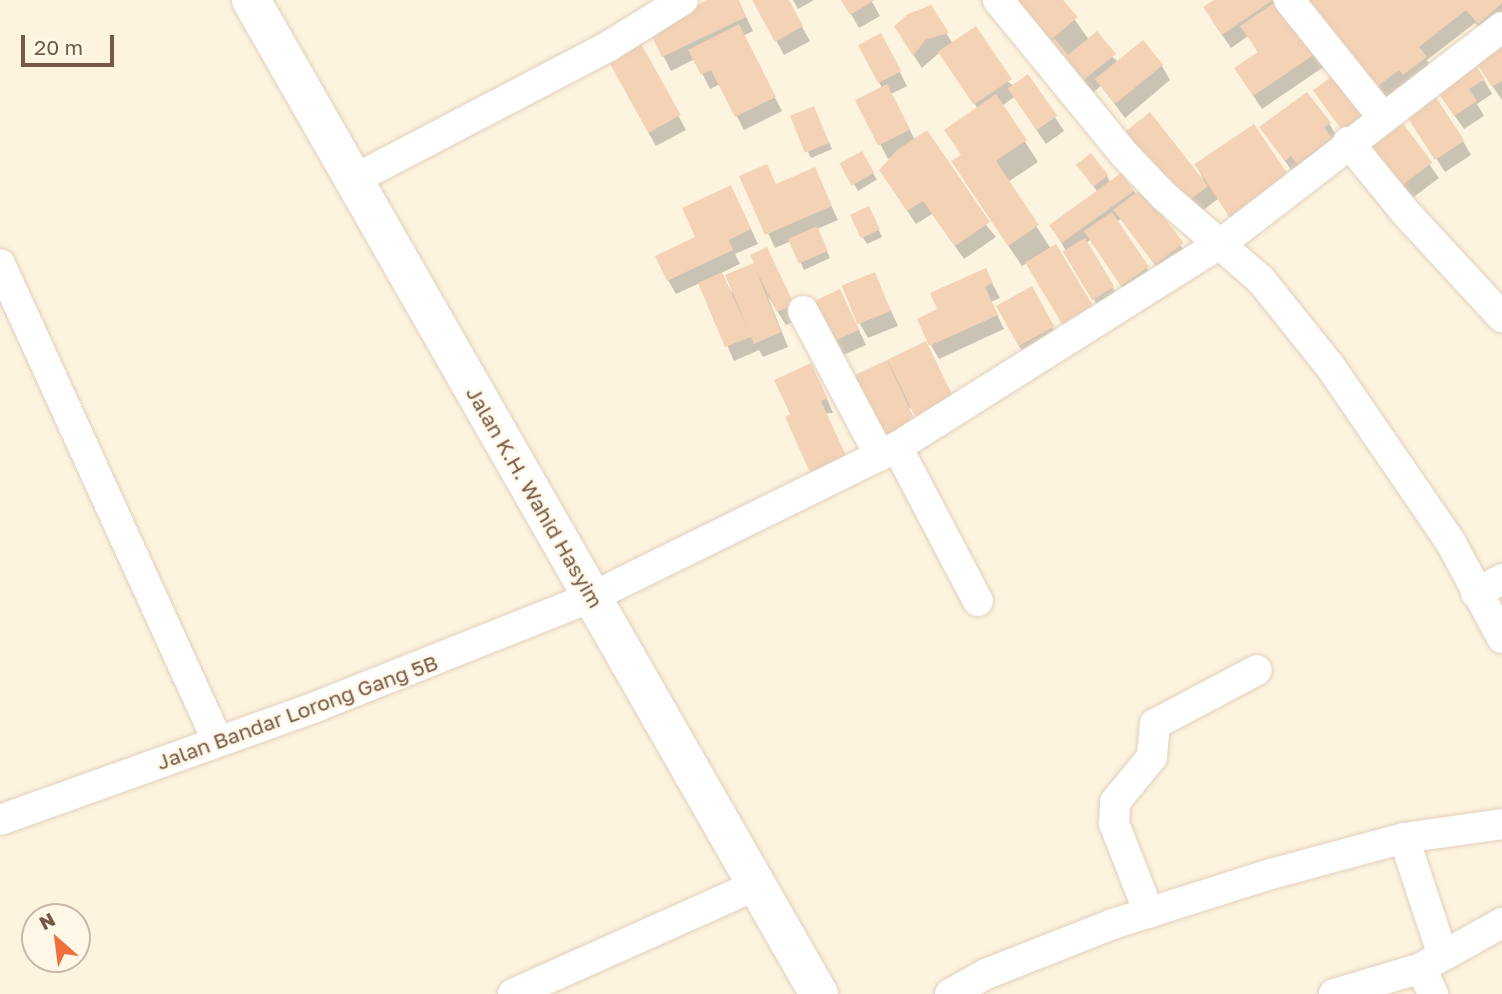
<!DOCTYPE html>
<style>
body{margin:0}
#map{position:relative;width:1502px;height:994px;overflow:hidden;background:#fdf4e0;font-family:"Golos Text",sans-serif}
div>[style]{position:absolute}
.shadow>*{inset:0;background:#0003;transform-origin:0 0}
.building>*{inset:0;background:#f4d2b6;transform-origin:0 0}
.roads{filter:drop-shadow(0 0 2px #e2d0bb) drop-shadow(0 0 2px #e2d0bb)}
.street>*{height:30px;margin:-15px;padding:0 15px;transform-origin:15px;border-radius:15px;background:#fff}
.secondary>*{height:38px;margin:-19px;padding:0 19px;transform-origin:19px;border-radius:19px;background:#fff}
span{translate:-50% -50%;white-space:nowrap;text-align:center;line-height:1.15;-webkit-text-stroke:5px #fff7e7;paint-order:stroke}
.street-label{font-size:21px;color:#755946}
.north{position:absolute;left:21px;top:903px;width:70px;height:70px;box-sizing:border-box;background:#fff7e7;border:2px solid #c8b8a7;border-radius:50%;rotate:332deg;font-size:19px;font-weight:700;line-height:28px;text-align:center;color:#755946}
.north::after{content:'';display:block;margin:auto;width:24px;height:32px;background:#ef6f3d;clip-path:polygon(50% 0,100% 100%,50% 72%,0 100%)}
.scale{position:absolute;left:21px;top:35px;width:93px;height:32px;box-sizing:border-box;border:4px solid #755946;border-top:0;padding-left:9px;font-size:21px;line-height:24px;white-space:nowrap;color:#755946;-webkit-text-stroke:5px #fff7e7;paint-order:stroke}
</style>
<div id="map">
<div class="shadow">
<div style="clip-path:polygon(709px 0,738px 0,753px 31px,743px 36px,782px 111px,744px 130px,720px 84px,710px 89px,695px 59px,671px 71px,652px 34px)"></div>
<div style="clip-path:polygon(754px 0,787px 0,810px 41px,784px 55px)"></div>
<div style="clip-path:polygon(793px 0,814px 0,798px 9px)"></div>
<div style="clip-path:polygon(843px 0,871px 0,880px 16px,859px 28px)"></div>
<div style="clip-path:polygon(998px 0,1061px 0,1089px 40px,1119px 62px,1162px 66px,1170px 80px,1125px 118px,1101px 86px,1080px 103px)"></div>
<div style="clip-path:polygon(1217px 0,1272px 0,1325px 66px,1262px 109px,1245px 83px,1259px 54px,1248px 36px,1231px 48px,1213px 22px)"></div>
<div style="clip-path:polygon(1351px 0,1502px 0,1502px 24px,1487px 37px,1475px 23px,1427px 60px,1434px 72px,1379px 105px)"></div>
<div style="clip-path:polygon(930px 7px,953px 44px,1014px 86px,1028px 76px,1064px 131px,1046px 144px,1014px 97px,1002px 106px,1038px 162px,1008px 182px,1051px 249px,1022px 266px,966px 183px,962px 156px,978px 109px,940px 52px,922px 68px,904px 41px)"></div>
<div style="clip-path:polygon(1502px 37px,1502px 100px,1480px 68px)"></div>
<div style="clip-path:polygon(860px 46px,888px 49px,907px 86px,891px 94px,916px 142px,996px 237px,964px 259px,932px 214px,916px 224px,890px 185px,899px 154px,888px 159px,858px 101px,882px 88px)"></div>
<div style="clip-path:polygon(645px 54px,686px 130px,656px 146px,648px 132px)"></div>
<div style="clip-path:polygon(1484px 80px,1492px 94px,1477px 104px,1484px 116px,1464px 129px,1441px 96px)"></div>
<div style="clip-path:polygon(1316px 91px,1394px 115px,1439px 178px,1403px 205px)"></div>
<div style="clip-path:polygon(1150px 114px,1207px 188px,1196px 164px,1288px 177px,1242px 236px,1218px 199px,1190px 220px)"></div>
<div style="clip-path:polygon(817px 115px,832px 149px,811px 158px,808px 152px)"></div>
<div style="clip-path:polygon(1412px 121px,1463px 141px,1471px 155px,1445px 172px)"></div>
<div style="clip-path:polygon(1329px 123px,1337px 137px,1294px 174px,1262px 128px)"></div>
<div style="left:861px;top:153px;width:31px;height:22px;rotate:59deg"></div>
<div style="clip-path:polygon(814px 169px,838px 220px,817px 229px,830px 258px,804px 270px,791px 241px,775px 248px,742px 177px,777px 186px)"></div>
<div style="clip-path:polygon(1082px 171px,1107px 176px,1110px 182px,1120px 175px,1191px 258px,1165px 278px,1121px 219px,1116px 222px,1156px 282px,1131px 300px,1090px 240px,1086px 243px,1121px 302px,1102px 313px,1058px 237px,1097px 191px)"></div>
<div style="clip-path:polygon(738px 201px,758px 244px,735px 254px,740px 264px,721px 273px,732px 293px,756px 264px,801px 318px,786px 325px,767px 295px,788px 347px,763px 357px,759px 350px,734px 361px,700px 283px,676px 294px,668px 280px,697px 238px)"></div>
<div style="clip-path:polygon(872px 215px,882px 237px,867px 244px,863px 238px)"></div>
<div style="clip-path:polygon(985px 270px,1000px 298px,991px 302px,1004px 329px,939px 359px,931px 345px)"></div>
<div style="clip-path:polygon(874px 274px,898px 326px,868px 338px,860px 324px)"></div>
<div style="left:1031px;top:289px;width:60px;height:38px;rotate:61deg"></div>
<div style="clip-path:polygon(847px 305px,866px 345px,834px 359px,826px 345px)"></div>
<div style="clip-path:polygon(925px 343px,911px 406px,886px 452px,851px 378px)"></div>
<div style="clip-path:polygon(819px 380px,833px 413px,793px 415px)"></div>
</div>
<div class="building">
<div style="clip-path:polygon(706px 0,739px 0,746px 17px,662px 57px,650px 33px)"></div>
<div style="clip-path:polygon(752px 0,789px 0,803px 26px,775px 42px)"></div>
<div style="clip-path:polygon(841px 0,875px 0,850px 15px)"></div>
<div style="clip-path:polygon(1000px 0,1063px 0,1078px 17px,1040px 49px)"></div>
<div style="clip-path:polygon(1214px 0,1273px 0,1222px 35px,1203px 7px)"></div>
<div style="clip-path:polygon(1278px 0,1318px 52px,1253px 96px,1234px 68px,1258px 52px,1240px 26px)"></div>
<div style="clip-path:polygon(1298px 0,1502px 0,1502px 3px,1478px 24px,1466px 10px,1419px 47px,1427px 57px,1403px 75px,1399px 70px,1370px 92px)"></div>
<div style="clip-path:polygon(931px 5px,949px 33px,925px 40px,913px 56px,894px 26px,908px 14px)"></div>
<div style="clip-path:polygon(739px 24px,776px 97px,735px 117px,711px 70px,701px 75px,688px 50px)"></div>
<div style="left:976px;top:26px;width:64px;height:46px;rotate:56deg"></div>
<div style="clip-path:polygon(1097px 31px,1116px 54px,1071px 90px,1040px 52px,1055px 39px,1068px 55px)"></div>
<div style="left:881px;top:33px;width:43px;height:26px;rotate:62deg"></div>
<div style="clip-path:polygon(1502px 37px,1502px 81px,1492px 87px,1470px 53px)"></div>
<div style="left:638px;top:38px;width:88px;height:37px;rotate:61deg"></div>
<div style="left:1143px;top:40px;width:32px;height:62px;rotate:51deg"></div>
<div style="clip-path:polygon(1469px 55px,1485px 79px,1469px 89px,1477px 101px,1454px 116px,1431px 82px)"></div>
<div style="left:1342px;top:69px;width:49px;height:36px;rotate:54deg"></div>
<div style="left:1028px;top:74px;width:51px;height:25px;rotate:55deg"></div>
<div style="left:887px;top:84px;width:51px;height:36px;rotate:63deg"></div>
<div style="left:1430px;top:88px;width:63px;height:35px;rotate:57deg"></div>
<div style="clip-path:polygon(1307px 92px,1331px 123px,1324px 127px,1332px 138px,1297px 164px,1291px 156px,1285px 161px,1259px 127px)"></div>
<div style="clip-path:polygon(996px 94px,1027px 140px,996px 161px,1039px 225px,1008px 246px,951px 161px,961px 155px,944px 130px)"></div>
<div style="left:814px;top:106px;width:40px;height:26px;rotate:68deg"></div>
<div style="clip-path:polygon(1150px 112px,1208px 186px,1181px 207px,1116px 139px)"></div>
<div style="left:1395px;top:113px;width:62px;height:49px;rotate:53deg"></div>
<div style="left:1254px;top:124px;width:63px;height:72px;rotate:56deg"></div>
<div style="clip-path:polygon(927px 130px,990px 222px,955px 246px,923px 201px,907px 211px,879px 170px,897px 150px)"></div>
<div style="left:862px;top:151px;width:25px;height:26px;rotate:61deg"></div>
<div style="left:1091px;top:153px;width:28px;height:19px;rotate:52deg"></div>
<div style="clip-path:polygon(767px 164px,776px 184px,815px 167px,832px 206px,765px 235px,739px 176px)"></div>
<div style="left:1121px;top:173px;width:22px;height:89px;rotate:54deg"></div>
<div style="clip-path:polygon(731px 185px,751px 229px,729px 240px,733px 250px,667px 281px,655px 256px,695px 237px,682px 208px)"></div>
<div style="left:1142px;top:188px;width:69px;height:36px;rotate:53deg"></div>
<div style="left:869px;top:206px;width:26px;height:21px;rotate:65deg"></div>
<div style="left:1112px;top:212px;width:66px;height:34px;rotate:56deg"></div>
<div style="left:817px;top:226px;width:27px;height:32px;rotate:66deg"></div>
<div style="left:1085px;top:238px;width:57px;height:26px;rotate:59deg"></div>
<div style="left:1056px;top:244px;width:74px;height:36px;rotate:59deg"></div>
<div style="clip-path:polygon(767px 247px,794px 304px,777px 312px,756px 270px,781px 332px,754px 344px,751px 337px,725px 347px,698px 283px,722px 272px,748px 330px,725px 275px,754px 263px,750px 255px)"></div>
<div style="clip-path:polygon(986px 268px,993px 283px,985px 287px,998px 315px,929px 346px,917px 319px,937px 309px,930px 293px)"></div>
<div style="left:875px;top:272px;width:42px;height:36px;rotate:68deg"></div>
<div style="left:1032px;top:286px;width:46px;height:41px;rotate:61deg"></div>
<div style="left:840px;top:289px;width:45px;height:38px;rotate:65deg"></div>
<div style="left:926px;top:341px;width:66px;height:43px;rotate:64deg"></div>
<div style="left:887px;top:360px;width:67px;height:42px;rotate:65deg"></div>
<div style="clip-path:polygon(811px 363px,827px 398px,821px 401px,849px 462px,813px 479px,785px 417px,790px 414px,774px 380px)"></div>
</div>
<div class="roads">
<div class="street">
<div style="left:998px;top:0;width:200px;rotate:50.7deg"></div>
<div style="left:1125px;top:155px;width:57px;rotate:46.4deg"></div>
<div style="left:1164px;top:196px;width:128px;rotate:40.9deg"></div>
<div style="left:1261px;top:280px;width:110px;rotate:51.3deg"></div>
<div style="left:1330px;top:366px;width:212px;rotate:55.6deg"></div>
<div style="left:1450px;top:541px;width:110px;rotate:61.8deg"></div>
<div style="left:1289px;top:0;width:149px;rotate:51.3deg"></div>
<div style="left:1348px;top:142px;width:92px;rotate:50.8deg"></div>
<div style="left:1406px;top:213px;width:142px;rotate:47.3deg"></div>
<div style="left:353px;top:180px;width:289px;rotate:-27.6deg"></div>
<div style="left:609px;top:46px;width:87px;rotate:-31.9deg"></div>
<div style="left:0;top:264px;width:525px;rotate:65.48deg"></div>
<div style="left:803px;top:311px;width:164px;rotate:62deg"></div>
<div style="left:897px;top:447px;width:174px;rotate:62.3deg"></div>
<div style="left:1476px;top:593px;width:30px;rotate:-28deg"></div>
<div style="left:0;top:820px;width:338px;rotate:-19.7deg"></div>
<div style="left:318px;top:706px;width:295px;rotate:-21.7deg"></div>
<div style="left:592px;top:597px;width:340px;rotate:-26.2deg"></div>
<div style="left:897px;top:447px;width:385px;rotate:-32.2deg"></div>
<div style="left:1223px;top:242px;width:352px;rotate:-37.6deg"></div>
<div style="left:1404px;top:838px;width:124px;rotate:71.7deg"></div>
<div style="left:1149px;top:913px;width:97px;rotate:-111.3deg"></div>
<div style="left:1114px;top:823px;width:21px;rotate:-87deg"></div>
<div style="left:1115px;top:802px;width:58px;rotate:-50.6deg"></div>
<div style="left:1152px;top:757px;width:33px;rotate:-85deg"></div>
<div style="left:1155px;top:724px;width:115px;rotate:-27.9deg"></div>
<div style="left:1421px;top:968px;width:29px;rotate:65deg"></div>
<div style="left:513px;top:994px;width:267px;rotate:-24.1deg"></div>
<div style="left:950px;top:994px;width:41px;rotate:-29.1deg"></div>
<div style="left:986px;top:974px;width:136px;rotate:-21.5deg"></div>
<div style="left:1113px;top:924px;width:166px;rotate:-17.6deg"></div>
<div style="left:1271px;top:874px;width:138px;rotate:-15.1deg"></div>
<div style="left:1404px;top:838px;width:99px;rotate:-8.1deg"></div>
<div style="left:1334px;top:994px;width:91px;rotate:-16.6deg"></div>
<div style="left:1421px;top:968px;width:93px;rotate:-29.1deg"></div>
</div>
<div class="secondary">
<div style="left:251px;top:0;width:1145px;rotate:60.26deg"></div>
</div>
</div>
<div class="street-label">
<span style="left:535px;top:497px;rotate:60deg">Jalan K.H. Wahid Hasyim</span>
<span style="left:297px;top:712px;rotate:-20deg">Jalan Bandar Lorong Gang 5B</span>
</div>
<div class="north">N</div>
<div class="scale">20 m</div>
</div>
